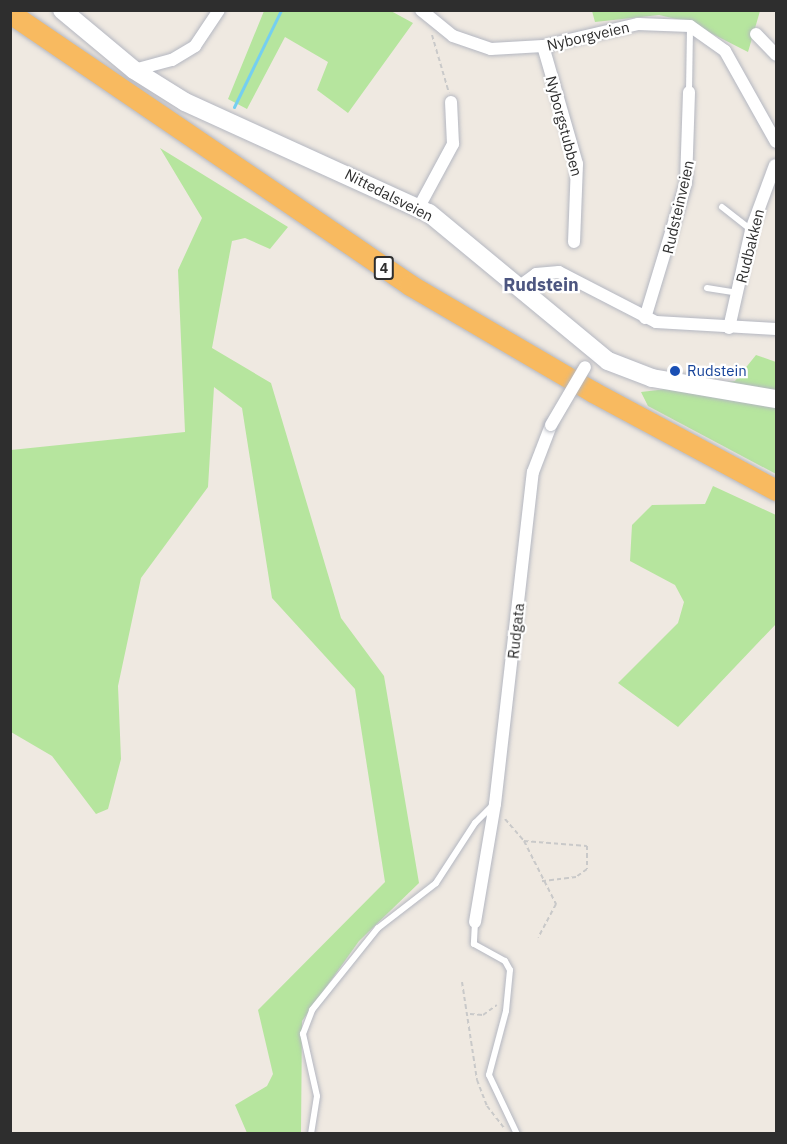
<!DOCTYPE html>
<style>
body{margin:0}
#map{position:relative;width:787px;height:1144px;overflow:hidden;background:#efe9e1;font-family:"IBM Plex Sans",sans-serif}
div>[style]{position:absolute}
.green>*{inset:0;background:#b6e59e}
.stream>*{height:3px;margin:-1.5px;padding:0 1.5px;transform-origin:1.5px;border-radius:1.5px;background:#75cff0}
.path>*{height:2px;margin-top:-1px;transform-origin:0;background:repeating-linear-gradient(90deg,#c9c9c9 0 4.5px,transparent 0 7.5px)}
.roads{filter:drop-shadow(0 0 2px #b4b7c1) drop-shadow(0 0 2px #b4b7c1)}
.service>*{height:6px;margin:-3px;padding:0 3px;transform-origin:3px;border-radius:3px;background:#fff}
.minor>*{height:12px;margin:-6px;padding:0 6px;transform-origin:6px;border-radius:6px;background:#fff}
.secondary>*{height:18px;margin:-9px;padding:0 9px;transform-origin:9px;border-radius:9px;background:#fff}
.trunk>*{height:21px;margin:-10.5px;padding:0 10.5px;transform-origin:10.5px;border-radius:10.5px;background:#f8ba60}
.bridges{filter:drop-shadow(0 0 2px #b4b7c1) drop-shadow(0 0 2px #b4b7c1)}
.minor-bridge>*{height:12px;margin:-6px;padding:0 6px;transform-origin:6px;border-radius:6px;background:#fff}
.dots>*{width:16px;height:16px;translate:-50% -50%;box-sizing:border-box;border:3px solid #fff;border-radius:50%}
span{translate:-50% -50%;white-space:nowrap;text-align:center;line-height:1.15;-webkit-text-stroke:4.5px #fff;paint-order:stroke}
.shield-label span{padding:2px 4px;background:#fff;border:2px solid;border-radius:4px;-webkit-text-stroke-width:0}
.shield-label{font-size:14px;color:#2e2e2e;font-weight:700}
.street-label{font-size:15px;color:#2e2e2e}
.transit-label{font-size:15px;color:#164399}
.left{translate:0 -50%;text-align:left}
.quarter-label{font-size:18px;color:#4d5680;font-weight:700}
.frame{position:absolute;inset:0;border:12px solid #2e2e2e;pointer-events:none}
</style>
<div id="map">
<div class="green">
<div style="clip-path:polygon(264px 11px,391px 11px,413px 23px,348px 113px,317px 90px,328px 62px,285px 37px,247px 109px,228px 99px)"></div>
<div style="clip-path:polygon(592px 11px,760px 11px,748px 52px,689px 22px,659px 15px,595px 22px)"></div>
<div style="clip-path:polygon(160px 148px,288px 227px,270px 249px,245px 238px,232px 241px,212px 348px,271px 383px,341px 618px,384px 676px,419px 883px,359px 941px,302px 1021px,301px 1133px,247px 1133px,235px 1105px,267px 1086px,273px 1074px,258px 1010px,385px 882px,355px 689px,272px 598px,242px 408px,214px 387px,208px 487px,141px 578px,118px 686px,121px 759px,108px 809px,96px 814px,52px 756px,11px 732px,11px 450px,185px 432px,178px 270px,202px 218px)"></div>
<div style="clip-path:polygon(756px 355px,776px 362px,776px 474px,648px 406px,641px 392px,735px 381px)"></div>
<div style="clip-path:polygon(713px 486px,776px 515px,776px 624px,678px 727px,618px 683px,678px 623px,684px 602px,675px 585px,630px 561px,632px 525px,652px 505px,705px 504px)"></div>
</div>
<div class="stream">
<div style="left:234px;top:107px;width:108px;rotate:-64.1deg"></div>
</div>
<div class="path">
<div style="left:432px;top:35px;width:60px;rotate:73.7deg"></div>
<div style="left:505px;top:819px;width:29px;rotate:49deg"></div>
<div style="left:524px;top:841px;width:63px;rotate:4.5deg"></div>
<div style="left:587px;top:846px;width:23px;rotate:90deg"></div>
<div style="left:587px;top:869px;width:14px;rotate:144deg"></div>
<div style="left:576px;top:877px;width:35px;rotate:173deg"></div>
<div style="left:524px;top:841px;width:71px;rotate:63.1deg"></div>
<div style="left:556px;top:904px;width:38px;rotate:118deg"></div>
<div style="left:462px;top:982px;width:99px;rotate:81.3deg"></div>
<div style="left:477px;top:1080px;width:28px;rotate:69deg"></div>
<div style="left:487px;top:1106px;width:28px;rotate:52deg"></div>
<div style="left:470px;top:1014px;width:13px;rotate:4deg"></div>
<div style="left:483px;top:1015px;width:17px;rotate:-36deg"></div>
</div>
<div class="roads">
<div class="service">
<div style="left:689px;top:92px;width:66px;rotate:-89.1deg"></div>
<div style="left:722px;top:207px;width:37px;rotate:38deg"></div>
<div style="left:707px;top:288px;width:31px;rotate:9deg"></div>
<div style="left:475px;top:922px;width:22px;rotate:93deg"></div>
<div style="left:474px;top:944px;width:35px;rotate:29deg"></div>
<div style="left:505px;top:961px;width:10px;rotate:61deg"></div>
<div style="left:510px;top:970px;width:41px;rotate:95.6deg"></div>
<div style="left:506px;top:1011px;width:66px;rotate:104.9deg"></div>
<div style="left:489px;top:1075px;width:65px;rotate:64.6deg"></div>
<div style="left:311px;top:1134px;width:38px;rotate:-81deg"></div>
<div style="left:317px;top:1096px;width:64px;rotate:-102.7deg"></div>
<div style="left:303px;top:1034px;width:26px;rotate:-69deg"></div>
<div style="left:312px;top:1010px;width:105px;rotate:-51.2deg"></div>
<div style="left:378px;top:928px;width:73px;rotate:-37.8deg"></div>
<div style="left:436px;top:883px;width:72px;rotate:-57deg"></div>
<div style="left:475px;top:823px;width:27px;rotate:-45deg"></div>
</div>
<div class="minor">
<div style="left:421px;top:10px;width:41px;rotate:39.1deg"></div>
<div style="left:453px;top:36px;width:40px;rotate:18.9deg"></div>
<div style="left:491px;top:49px;width:52px;rotate:-3.3deg"></div>
<div style="left:543px;top:46px;width:98px;rotate:-13deg"></div>
<div style="left:638px;top:24px;width:52px;rotate:2.2deg"></div>
<div style="left:690px;top:26px;width:43px;rotate:35.5deg"></div>
<div style="left:725px;top:51px;width:104px;rotate:60.7deg"></div>
<div style="left:756px;top:34px;width:29px;rotate:46deg"></div>
<div style="left:543px;top:46px;width:123px;rotate:73.9deg"></div>
<div style="left:577px;top:164px;width:78px;rotate:92.2deg"></div>
<div style="left:134px;top:70px;width:39px;rotate:-15deg"></div>
<div style="left:172px;top:60px;width:27px;rotate:-31deg"></div>
<div style="left:195px;top:46px;width:43px;rotate:-56.3deg"></div>
<div style="left:419px;top:207px;width:72px;rotate:-61.6deg"></div>
<div style="left:453px;top:144px;width:42px;rotate:-92.7deg"></div>
<div style="left:517px;top:288px;width:24px;rotate:-36deg"></div>
<div style="left:536px;top:274px;width:23px;rotate:-5deg"></div>
<div style="left:559px;top:272px;width:109px;rotate:27.3deg"></div>
<div style="left:656px;top:322px;width:120px;rotate:3.3deg"></div>
<div style="left:645px;top:318px;width:141px;rotate:-73.1deg"></div>
<div style="left:686px;top:183px;width:91px;rotate:-88.1deg"></div>
<div style="left:729px;top:328px;width:100px;rotate:-77.3deg"></div>
<div style="left:751px;top:230px;width:69px;rotate:-69.7deg"></div>
<div style="left:475px;top:922px;width:120px;rotate:-80.4deg"></div>
<div style="left:495px;top:804px;width:334px;rotate:-83.5deg"></div>
<div style="left:533px;top:472px;width:50px;rotate:-69deg"></div>
</div>
<div class="secondary">
<div style="left:62px;top:10px;width:94px;rotate:39.8deg"></div>
<div style="left:134px;top:70px;width:60px;rotate:32.1deg"></div>
<div style="left:185px;top:102px;width:268px;rotate:24.5deg"></div>
<div style="left:429px;top:213px;width:232px;rotate:39.6deg"></div>
<div style="left:608px;top:361px;width:47px;rotate:21.1deg"></div>
<div style="left:652px;top:378px;width:126px;rotate:9.6deg"></div>
</div>
<div class="trunk">
<div style="left:10px;top:13px;width:484px;rotate:34.2deg"></div>
<div style="left:410px;top:285px;width:212px;rotate:30.3deg"></div>
<div style="left:593px;top:392px;width:208px;rotate:28.2deg"></div>
</div>
</div>
<div class="bridges">
<div class="minor-bridge">
<div style="left:551px;top:425px;width:67px;rotate:-59.6deg"></div>
</div>
</div>
<div class="dots">
<div style="left:675px;top:371px;background:#1a4fb4"></div>
</div>
<div class="shield-label">
<span style="left:384px;top:268px">4</span>
</div>
<div class="street-label">
<span style="left:588px;top:36px;rotate:-13deg">Nyborgveien</span>
<span style="left:564px;top:126px;rotate:75deg">Nyborgstubben</span>
<span style="left:389px;top:195px;rotate:27deg">Nittedalsveien</span>
<span style="left:678px;top:207px;rotate:-77deg">Rudsteinveien</span>
<span style="left:750px;top:246px;rotate:-76deg">Rudbakken</span>
<span style="left:516px;top:631px;rotate:-84deg">Rudgata</span>
</div>
<div class="transit-label">
<span class="left" style="left:687px;top:371px">Rudstein</span>
</div>
<div class="quarter-label">
<span style="left:541px;top:285px">Rudstein</span>
</div>
<div class="frame"></div>
</div>
